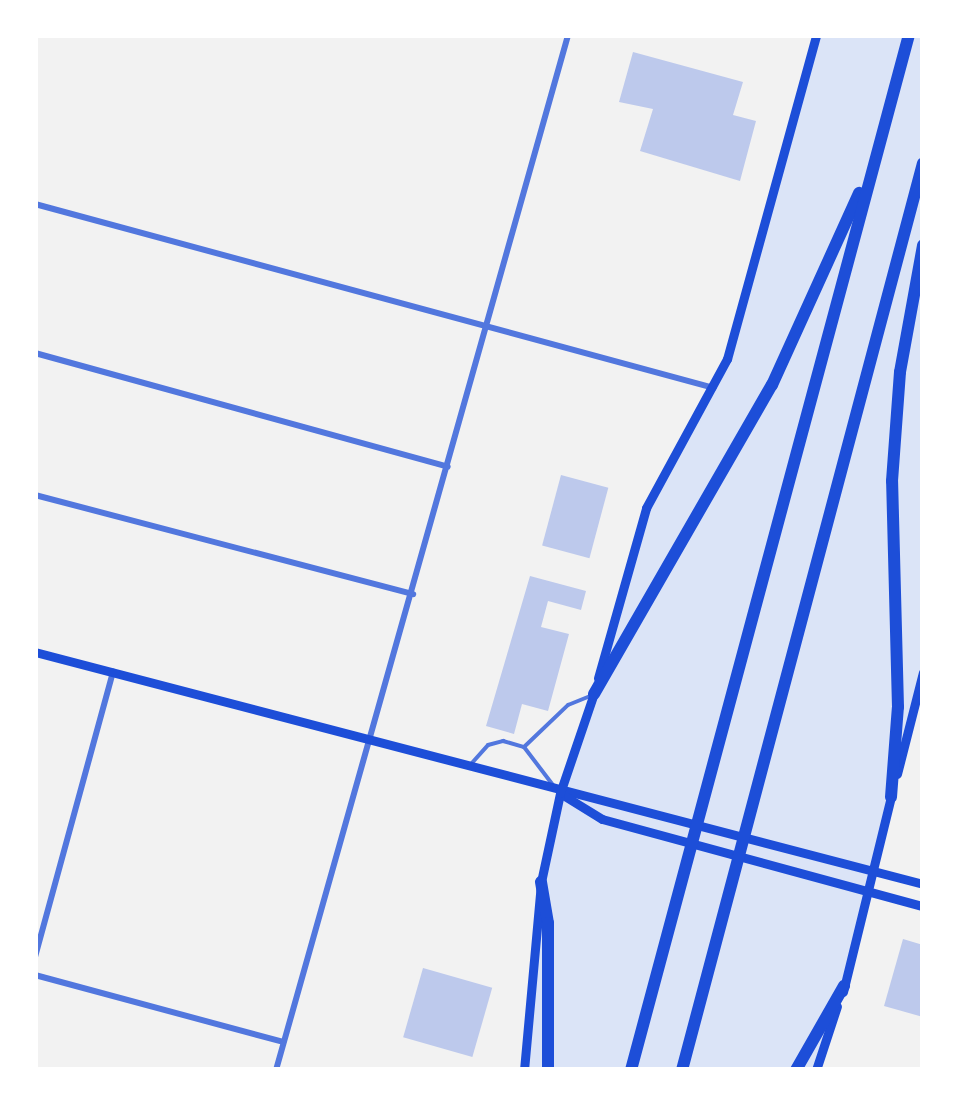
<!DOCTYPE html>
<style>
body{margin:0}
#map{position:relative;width:958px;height:1105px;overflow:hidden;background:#f2f2f2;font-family:Barlow,sans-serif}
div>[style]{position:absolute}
.green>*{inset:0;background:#dbe4f7}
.building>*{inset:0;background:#bdc9ec;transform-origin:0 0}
.service>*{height:4px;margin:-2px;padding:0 2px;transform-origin:2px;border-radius:2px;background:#5277de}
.minor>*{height:6px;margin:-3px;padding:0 3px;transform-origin:3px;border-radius:3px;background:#5277de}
.secondary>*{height:9px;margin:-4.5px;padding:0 4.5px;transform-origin:4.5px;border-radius:4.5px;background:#1d4ed8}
.motorway>*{height:12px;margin:-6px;padding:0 6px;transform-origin:6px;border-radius:6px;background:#1d4ed8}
span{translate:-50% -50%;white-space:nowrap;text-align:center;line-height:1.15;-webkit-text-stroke:9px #fff;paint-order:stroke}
.frame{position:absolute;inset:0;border:38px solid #fff;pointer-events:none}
</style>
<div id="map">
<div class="green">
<div style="clip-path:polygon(816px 35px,923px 35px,923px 672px,872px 881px,816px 1070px,524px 1070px,541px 882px,560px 793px,646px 508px,715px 388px)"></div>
</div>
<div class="building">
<div style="clip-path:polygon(633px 52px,743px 82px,733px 115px,756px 121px,740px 181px,640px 151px,653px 109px,619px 102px)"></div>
<div style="left:561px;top:475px;width:49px;height:73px;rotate:15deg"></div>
<div style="clip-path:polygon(530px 576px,586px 591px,581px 610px,548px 601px,541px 627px,569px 634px,548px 711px,522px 704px,514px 734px,486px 726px)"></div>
<div style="clip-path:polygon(903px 939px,923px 945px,923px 1017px,884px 1006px)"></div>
<div style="left:423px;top:968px;width:72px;height:72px;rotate:16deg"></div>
</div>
<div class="service">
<div style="left:524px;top:747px;width:61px;rotate:-43.7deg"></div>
<div style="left:568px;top:705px;width:24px;rotate:-22deg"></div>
<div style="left:471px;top:764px;width:25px;rotate:-48deg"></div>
<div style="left:488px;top:745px;width:16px;rotate:-15deg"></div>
<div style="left:503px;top:741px;width:22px;rotate:16deg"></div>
<div style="left:524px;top:747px;width:48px;rotate:52.7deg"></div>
</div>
<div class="minor">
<div style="left:35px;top:204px;width:703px;rotate:15.16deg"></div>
<div style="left:35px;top:353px;width:428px;rotate:15.4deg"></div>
<div style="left:35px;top:495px;width:391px;rotate:14.7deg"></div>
<div style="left:35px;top:957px;width:296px;rotate:-74.7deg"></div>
<div style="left:35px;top:975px;width:257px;rotate:15.1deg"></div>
<div style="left:276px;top:1070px;width:1075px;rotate:-74.24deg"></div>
</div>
<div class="secondary">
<div style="left:35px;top:652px;width:918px;rotate:14.64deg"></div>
<div style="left:598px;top:678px;width:177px;rotate:-74.2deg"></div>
<div style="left:646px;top:508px;width:170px;rotate:-61.5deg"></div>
<div style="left:727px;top:359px;width:336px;rotate:-74.6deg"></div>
<div style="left:897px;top:774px;width:105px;rotate:-75.7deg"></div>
<div style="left:563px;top:795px;width:46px;rotate:31.6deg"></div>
<div style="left:602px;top:819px;width:333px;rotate:15.2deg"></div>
<div style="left:843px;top:992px;width:205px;rotate:-76.2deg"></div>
<div style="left:524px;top:1070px;width:189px;rotate:-84.8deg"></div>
<div style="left:541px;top:882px;width:91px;rotate:-77.9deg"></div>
<div style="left:560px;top:793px;width:106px;rotate:-71.2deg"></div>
<div style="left:816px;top:1070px;width:67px;rotate:-71.8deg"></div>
</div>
<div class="motorway">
<div style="left:594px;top:694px;width:357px;rotate:-60.1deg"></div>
<div style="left:772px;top:385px;width:211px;rotate:-65.6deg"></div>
<div style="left:891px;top:797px;width:90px;rotate:-85.6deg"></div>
<div style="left:898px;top:707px;width:226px;rotate:-91.5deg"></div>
<div style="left:892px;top:481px;width:109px;rotate:-85.8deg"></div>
<div style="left:900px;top:372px;width:129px;rotate:-79.7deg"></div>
<div style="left:541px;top:882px;width:42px;rotate:80.3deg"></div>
<div style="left:548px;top:923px;width:147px;rotate:90deg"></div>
<div style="left:631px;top:1070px;width:1072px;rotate:-74.97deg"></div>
<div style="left:682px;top:1070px;width:938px;rotate:-75.12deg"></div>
<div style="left:796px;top:1070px;width:97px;rotate:-60.3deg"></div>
</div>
<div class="frame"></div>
</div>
